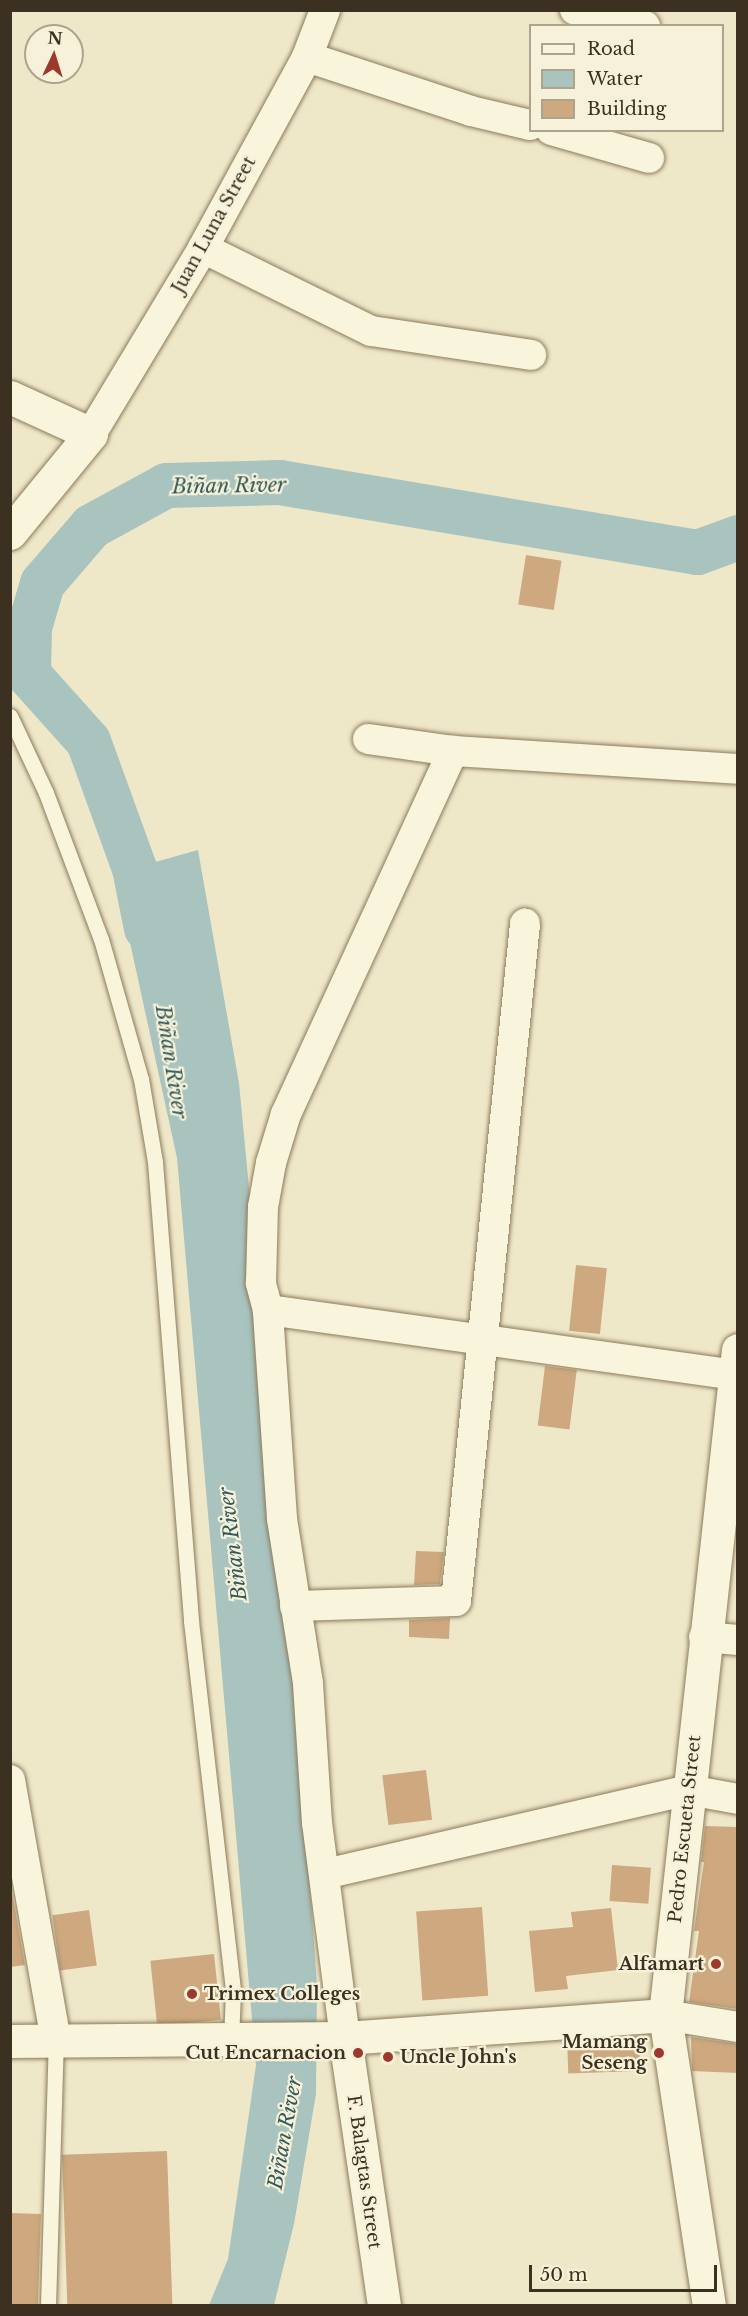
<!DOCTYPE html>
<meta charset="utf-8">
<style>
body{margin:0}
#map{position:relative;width:748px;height:2316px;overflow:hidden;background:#efe8c8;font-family:"Libre Baskerville",serif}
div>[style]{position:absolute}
.water>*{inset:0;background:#a9c3bf}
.river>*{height:45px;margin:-22.5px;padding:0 22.5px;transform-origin:22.5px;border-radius:22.5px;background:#a9c3bf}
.building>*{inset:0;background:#cea87e;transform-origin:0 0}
.roads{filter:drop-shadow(0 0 2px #8c7b5d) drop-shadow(0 0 2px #8c7b5d)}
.service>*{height:15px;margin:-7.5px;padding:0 7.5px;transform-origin:7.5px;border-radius:7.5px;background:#f9f4dc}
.minor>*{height:30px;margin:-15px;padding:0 15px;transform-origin:15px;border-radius:15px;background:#f9f4dc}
.tertiary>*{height:33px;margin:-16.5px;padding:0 16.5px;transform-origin:16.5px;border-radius:16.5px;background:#f9f4dc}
.secondary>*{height:33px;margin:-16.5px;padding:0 16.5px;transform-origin:16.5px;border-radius:16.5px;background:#f9f4dc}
.dots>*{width:16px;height:16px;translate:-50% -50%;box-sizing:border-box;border:3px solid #f6f1d8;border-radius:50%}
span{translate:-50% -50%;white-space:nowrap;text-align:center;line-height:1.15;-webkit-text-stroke:4.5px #f6f1d8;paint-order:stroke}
.street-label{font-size:18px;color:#3c3120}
.poi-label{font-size:18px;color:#3c3120;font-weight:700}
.right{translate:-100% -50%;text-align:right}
.left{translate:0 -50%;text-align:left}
.water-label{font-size:20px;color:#305a5c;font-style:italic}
.frame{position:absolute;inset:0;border:12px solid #3c3120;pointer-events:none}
.legend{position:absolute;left:529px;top:24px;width:195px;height:108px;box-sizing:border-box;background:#f6f1d8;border:2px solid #aca48e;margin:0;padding:8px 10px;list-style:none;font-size:18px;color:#3c3120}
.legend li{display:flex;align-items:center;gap:12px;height:30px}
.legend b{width:30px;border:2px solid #aca48e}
.north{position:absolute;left:24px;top:24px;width:60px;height:60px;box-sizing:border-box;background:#f6f1d8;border:2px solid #aca48e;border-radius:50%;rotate:4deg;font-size:16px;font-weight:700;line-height:24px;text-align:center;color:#3c3120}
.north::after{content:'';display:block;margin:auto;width:21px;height:27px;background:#9c382c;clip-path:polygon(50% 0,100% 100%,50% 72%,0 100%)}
.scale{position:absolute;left:529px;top:2265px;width:188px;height:27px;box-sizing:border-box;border:3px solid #3c3120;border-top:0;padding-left:8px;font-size:18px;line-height:21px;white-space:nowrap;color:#3c3120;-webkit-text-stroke:4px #f6f1d8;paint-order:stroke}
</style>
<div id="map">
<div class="water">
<div style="clip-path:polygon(198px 850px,239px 1083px,292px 1638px,317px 1984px,316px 2094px,294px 2224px,274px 2305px,209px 2305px,228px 2259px,256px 2065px,177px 1158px,112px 860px,134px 868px)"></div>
</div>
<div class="river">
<div style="left:146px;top:928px;width:61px;rotate:-101.3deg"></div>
<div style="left:134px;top:868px;width:135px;rotate:-109.9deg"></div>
<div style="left:88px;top:741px;width:90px;rotate:-131.8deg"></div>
<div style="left:28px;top:674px;width:47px;rotate:-88.8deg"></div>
<div style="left:29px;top:627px;width:46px;rotate:-73.5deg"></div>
<div style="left:42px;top:583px;width:75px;rotate:-49.3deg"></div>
<div style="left:91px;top:526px;width:85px;rotate:-28.7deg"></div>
<div style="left:166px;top:485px;width:113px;rotate:-1.5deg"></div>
<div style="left:279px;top:482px;width:424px;rotate:9.5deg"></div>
<div style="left:697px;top:552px;width:44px;rotate:-20.1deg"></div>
</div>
<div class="building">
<div style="left:526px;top:555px;width:36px;height:50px;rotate:9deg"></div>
<div style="left:576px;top:1265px;width:31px;height:66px;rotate:6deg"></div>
<div style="left:545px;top:1366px;width:32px;height:60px;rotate:7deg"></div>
<div style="clip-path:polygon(416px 1551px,444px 1552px,440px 1584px,414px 1585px)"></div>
<div style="clip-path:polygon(450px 1618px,449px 1639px,409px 1637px,409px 1620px)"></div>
<div style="left:426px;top:1770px;width:50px;height:44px;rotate:83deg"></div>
<div style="clip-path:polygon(705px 1826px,738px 1827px,738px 2009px,689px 2002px,699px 1931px,694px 1931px,704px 1862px,701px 1862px)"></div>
<div style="left:612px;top:1865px;width:39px;height:36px;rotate:4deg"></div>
<div style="clip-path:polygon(10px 1882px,25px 1965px,10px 1967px)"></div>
<div style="left:482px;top:1907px;width:89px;height:66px;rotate:86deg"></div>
<div style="clip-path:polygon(611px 1908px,618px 1970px,566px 1976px,568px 1989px,535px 1992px,529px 1931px,573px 1927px,571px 1912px)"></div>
<div style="left:89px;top:1910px;width:56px;height:37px;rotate:82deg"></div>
<div style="left:214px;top:1954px;width:66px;height:64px;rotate:84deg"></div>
<div style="left:639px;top:2036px;width:35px;height:72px;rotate:88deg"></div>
<div style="clip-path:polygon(691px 2037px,738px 2044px,738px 2073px,692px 2071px)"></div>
<div style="left:167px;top:2151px;width:155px;height:105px;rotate:88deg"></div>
<div style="left:41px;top:2214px;width:92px;height:31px;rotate:92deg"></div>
</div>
<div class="roads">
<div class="service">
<div style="left:10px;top:716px;width:85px;rotate:64.9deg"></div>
<div style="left:46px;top:793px;width:156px;rotate:69.4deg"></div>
<div style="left:101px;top:939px;width:146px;rotate:74.1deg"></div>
<div style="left:141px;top:1079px;width:84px;rotate:80.4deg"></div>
<div style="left:155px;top:1162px;width:460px;rotate:85.5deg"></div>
<div style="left:191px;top:1621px;width:373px;rotate:83.5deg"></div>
<div style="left:233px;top:1992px;width:48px;rotate:92.4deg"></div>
<div style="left:48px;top:2306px;width:265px;rotate:-88.3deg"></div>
</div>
<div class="minor">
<div style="left:575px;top:10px;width:72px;rotate:12.9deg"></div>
<div style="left:307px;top:57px;width:173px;rotate:18.2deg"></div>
<div style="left:471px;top:111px;width:61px;rotate:13.3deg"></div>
<div style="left:551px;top:130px;width:102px;rotate:15.9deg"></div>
<div style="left:203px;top:248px;width:187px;rotate:26.3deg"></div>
<div style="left:371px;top:331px;width:162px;rotate:8.5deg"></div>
<div style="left:91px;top:434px;width:217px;rotate:-58.9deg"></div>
<div style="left:203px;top:248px;width:217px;rotate:-61.4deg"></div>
<div style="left:307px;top:57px;width:50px;rotate:-69deg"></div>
<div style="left:368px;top:739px;width:86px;rotate:8deg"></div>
<div style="left:268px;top:1310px;width:471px;rotate:7.9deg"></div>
<div style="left:295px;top:1606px;width:161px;rotate:-1.8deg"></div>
<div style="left:456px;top:1601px;width:681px;rotate:-84.18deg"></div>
<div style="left:704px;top:1637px;width:34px;rotate:5deg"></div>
<div style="left:10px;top:1780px;width:265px;rotate:80deg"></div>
<div style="left:325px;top:1874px;width:374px;rotate:-13deg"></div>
<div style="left:689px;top:1790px;width:50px;rotate:10.4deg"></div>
<div style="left:665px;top:2015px;width:74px;rotate:9.3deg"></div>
<div style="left:345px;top:2038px;width:217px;rotate:-97.4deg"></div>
<div style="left:317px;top:1823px;width:140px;rotate:-93.7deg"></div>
<div style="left:308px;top:1683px;width:167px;rotate:-99deg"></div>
<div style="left:282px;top:1518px;width:208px;rotate:-93.9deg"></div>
<div style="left:268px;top:1310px;width:28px;rotate:-105deg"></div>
<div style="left:261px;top:1283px;width:76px;rotate:-88.5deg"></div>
<div style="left:263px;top:1207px;width:45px;rotate:-79.7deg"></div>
<div style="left:271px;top:1163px;width:51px;rotate:-73deg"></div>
<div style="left:286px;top:1114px;width:400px;rotate:-65.3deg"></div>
<div style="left:453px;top:751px;width:286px;rotate:3.6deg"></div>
</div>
<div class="tertiary">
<div style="left:10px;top:397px;width:89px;rotate:24.6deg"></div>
<div style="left:91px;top:434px;width:128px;rotate:129.3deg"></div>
<div style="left:345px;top:2038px;width:321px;rotate:-4.1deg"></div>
<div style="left:709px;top:2306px;width:294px;rotate:-98.6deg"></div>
<div style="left:665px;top:2015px;width:669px;rotate:-83.74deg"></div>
</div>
<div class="secondary">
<div style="left:10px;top:2041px;width:335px;rotate:-0.5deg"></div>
<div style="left:345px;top:2038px;width:271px;rotate:81.7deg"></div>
</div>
</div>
<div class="dots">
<div style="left:716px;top:1964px;background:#9c382c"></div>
<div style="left:192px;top:1994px;background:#9c382c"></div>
<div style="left:358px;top:2053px;background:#9c382c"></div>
<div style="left:659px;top:2053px;background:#9c382c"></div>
<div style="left:388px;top:2057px;background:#9c382c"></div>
</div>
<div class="street-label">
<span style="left:214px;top:225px;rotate:-61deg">Juan Luna Street</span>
<span style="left:685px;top:1829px;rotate:-84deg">Pedro Escueta Street</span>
<span style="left:364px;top:2172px;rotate:82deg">F. Balagtas Street</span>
</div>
<div class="poi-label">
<span class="right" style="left:704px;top:1964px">Alfamart</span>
<span class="left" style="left:204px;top:1994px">Trimex Colleges</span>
<span class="right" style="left:647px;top:2053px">Mamang<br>Seseng</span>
<span class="right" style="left:346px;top:2053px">Cut Encarnacion</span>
<span class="left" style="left:400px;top:2057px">Uncle John's</span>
</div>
<div class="water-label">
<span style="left:229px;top:486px;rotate:-1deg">Biñan River</span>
<span style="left:171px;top:1062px;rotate:81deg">Biñan River</span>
<span style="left:233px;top:1544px;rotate:-97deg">Biñan River</span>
<span style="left:285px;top:2133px;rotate:-80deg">Biñan River</span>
</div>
<div class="frame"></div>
<ul class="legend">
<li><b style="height:8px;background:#f9f4dc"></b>Road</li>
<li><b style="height:16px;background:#a9c3bf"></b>Water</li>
<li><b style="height:16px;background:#cea87e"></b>Building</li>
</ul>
<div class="north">N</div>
<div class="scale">50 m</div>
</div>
